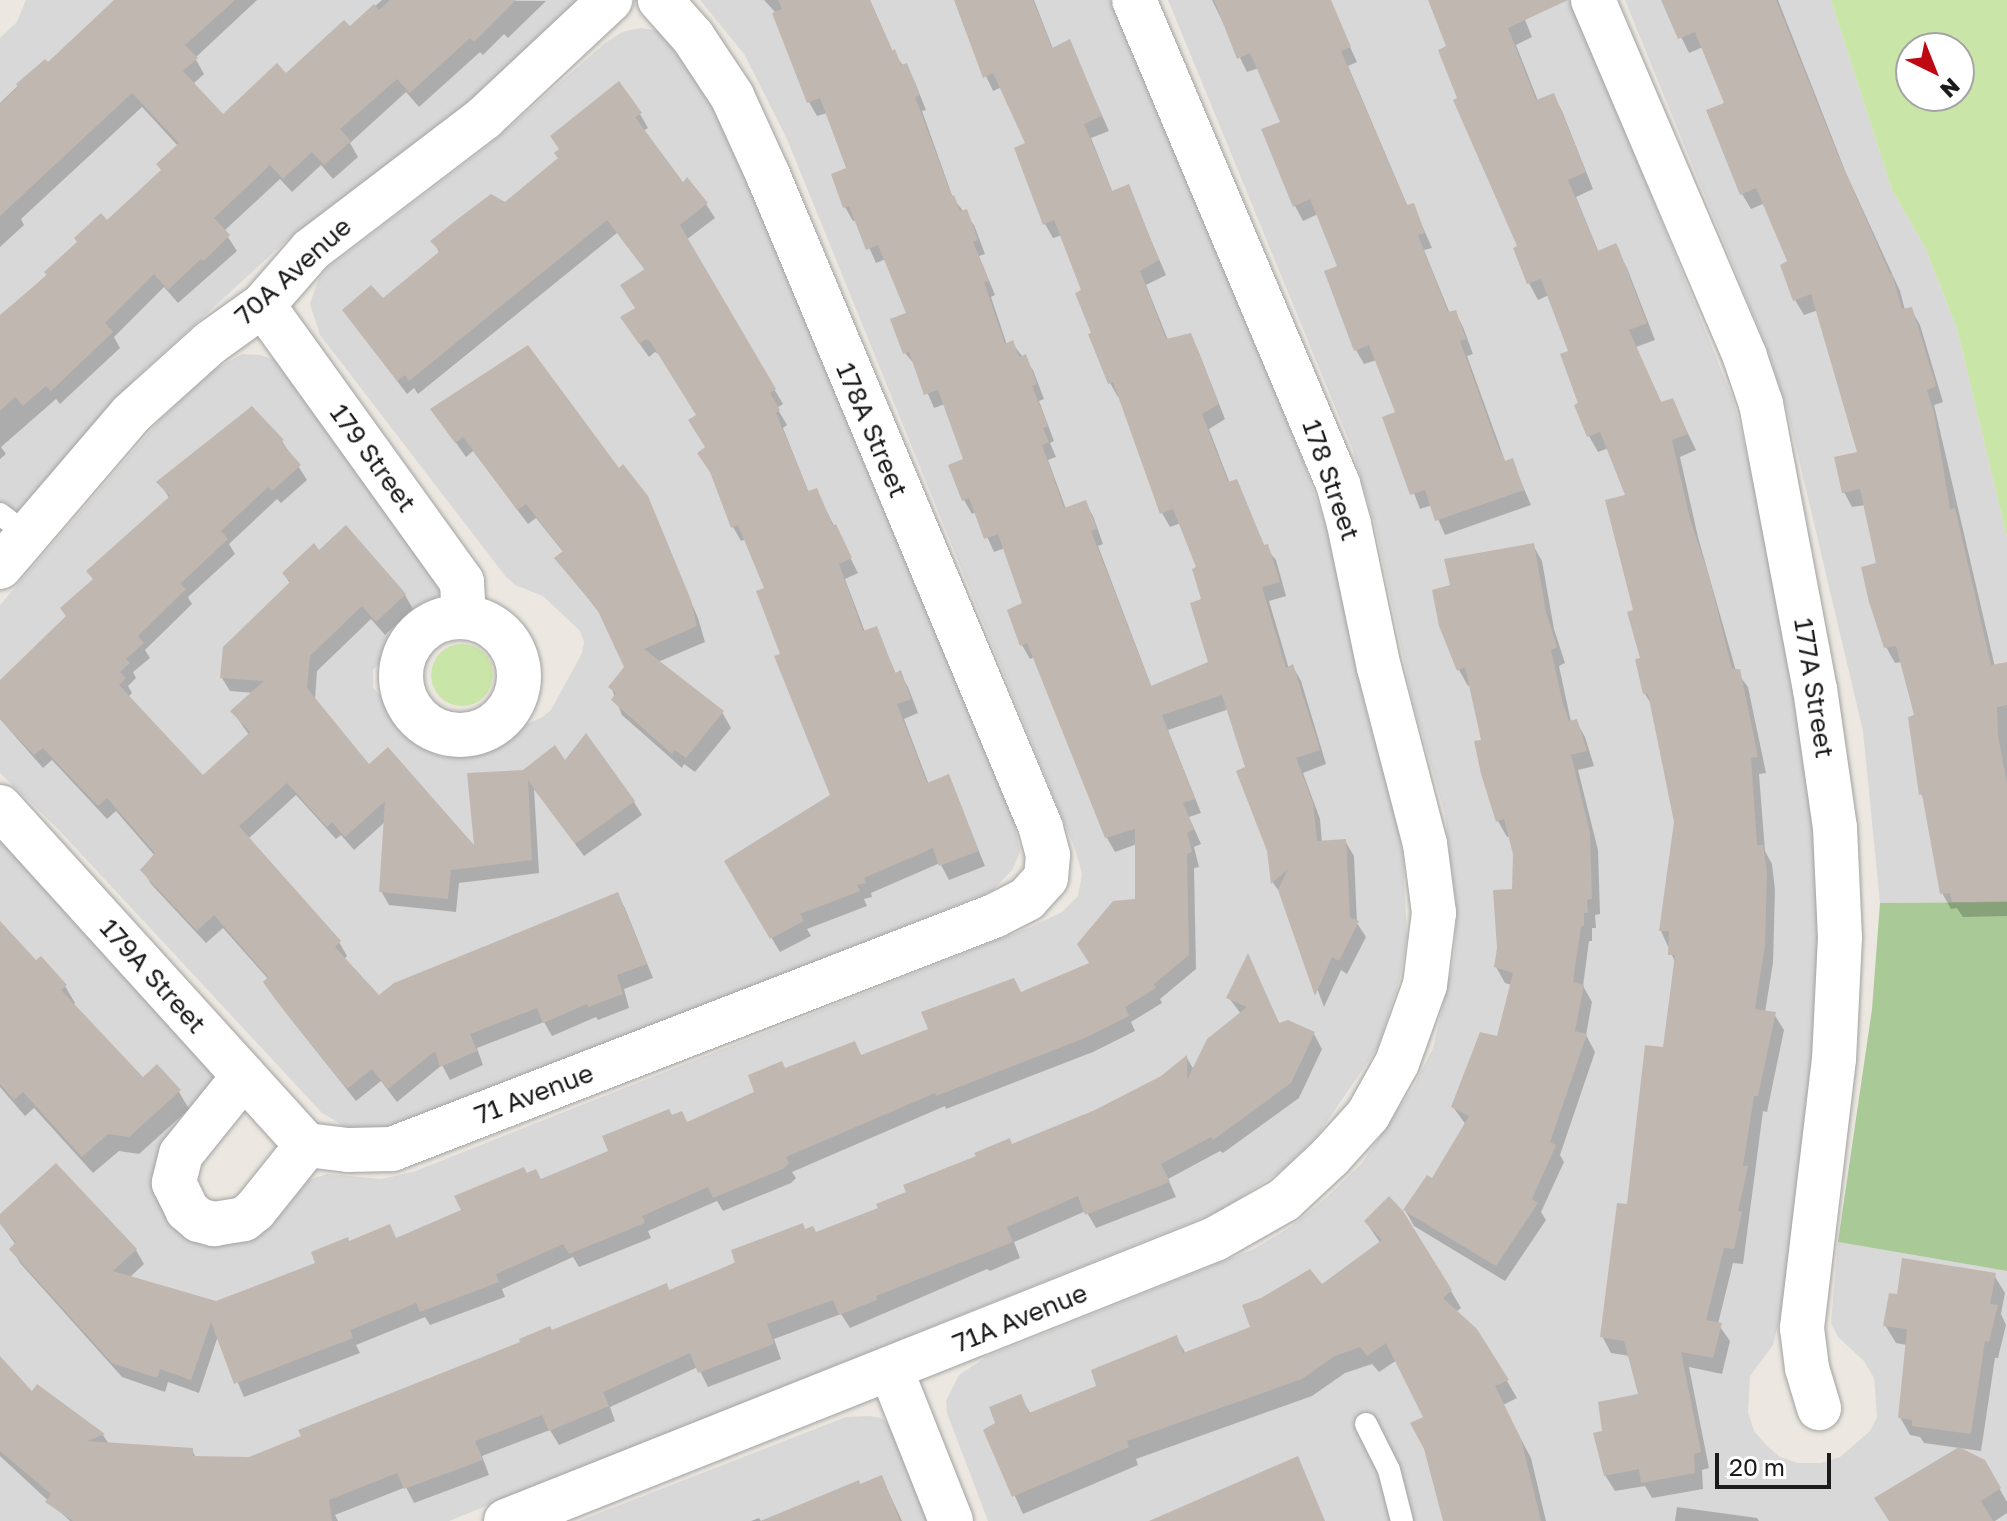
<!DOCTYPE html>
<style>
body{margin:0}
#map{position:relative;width:2007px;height:1521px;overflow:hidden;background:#ece8e1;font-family:"Golos Text",sans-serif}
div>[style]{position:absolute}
.residential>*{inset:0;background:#d9d8d8}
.grass>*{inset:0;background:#cae5a8}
.round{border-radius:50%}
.forest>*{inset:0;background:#a9ca97}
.shadow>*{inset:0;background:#0003}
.building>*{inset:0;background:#c1b7b1}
.roads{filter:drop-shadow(0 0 2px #a2a2a2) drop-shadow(0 0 2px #a2a2a2)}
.lane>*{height:22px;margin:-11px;padding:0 11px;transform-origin:11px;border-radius:11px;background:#fff}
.street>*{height:44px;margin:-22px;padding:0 22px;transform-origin:22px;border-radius:22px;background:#fff}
.street>.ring{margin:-22px;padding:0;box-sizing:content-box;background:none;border:44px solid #fff;border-radius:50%}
span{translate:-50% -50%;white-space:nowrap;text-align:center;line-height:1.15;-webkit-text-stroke:6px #fff;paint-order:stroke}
.street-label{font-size:26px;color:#1b1b1b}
.north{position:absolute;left:1895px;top:32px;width:80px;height:80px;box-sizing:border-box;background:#fff;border:2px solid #a4a4a4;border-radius:50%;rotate:137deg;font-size:22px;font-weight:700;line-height:32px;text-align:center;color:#1b1b1b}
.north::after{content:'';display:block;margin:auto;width:28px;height:36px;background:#be0914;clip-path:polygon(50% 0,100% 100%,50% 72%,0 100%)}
.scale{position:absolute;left:1715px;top:1453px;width:116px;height:36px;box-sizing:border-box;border:4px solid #1b1b1b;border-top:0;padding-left:10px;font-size:24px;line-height:28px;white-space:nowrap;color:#1b1b1b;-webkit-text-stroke:6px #fff;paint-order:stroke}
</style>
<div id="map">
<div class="residential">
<div style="clip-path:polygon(26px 0,581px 0,465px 106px,286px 241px,137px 377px,0 531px,0 38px,17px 22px)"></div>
<div style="clip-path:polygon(700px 0,1115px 0,1301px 455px,1327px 530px,1367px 715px,1396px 815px,1403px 856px,1407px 936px,1400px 978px,1378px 1047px,1317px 1136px,1283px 1169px,1222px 1210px,449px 1521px,0 1521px,0 834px,214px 1068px,218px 1084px,169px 1167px,250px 1237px,270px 1227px,309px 1180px,327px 1174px,381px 1179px,413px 1172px,1033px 926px,1062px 912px,1078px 896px,1082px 874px,1075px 849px,787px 139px,744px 54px)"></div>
<div style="clip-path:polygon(1168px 0,1573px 0,1734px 402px,1808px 707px,1824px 1005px,1782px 1309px,1773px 1345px,1750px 1376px,1748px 1412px,1754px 1431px,1766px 1445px,1780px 1457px,1798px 1463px,1821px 1463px,1840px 1457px,1870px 1431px,1877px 1417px,1874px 1378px,1864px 1361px,1838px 1337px,1831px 1323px,1838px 1242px,2007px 1271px,2007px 1521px,988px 1521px,947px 1413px,946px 1401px,959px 1375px,986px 1357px,1254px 1249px,1292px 1226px,1327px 1197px,1362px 1163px,1413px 1088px,1433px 1048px,1454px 959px,1457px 911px,1445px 815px,1411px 694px,1375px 525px,1352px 448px)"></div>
<div style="clip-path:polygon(1625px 0,1831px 0,1892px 190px,1925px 247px,1957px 329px,2007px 537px,2007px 902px,1880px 903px,1863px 731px,1787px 409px,1767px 348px)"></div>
<div style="clip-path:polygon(641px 28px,660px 31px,675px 41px,731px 126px,1014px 821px,1020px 852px,1013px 869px,992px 891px,403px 1125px,383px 1132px,349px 1129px,322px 1113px,58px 829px,0 773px,0 605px,160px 420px,214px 370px,242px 354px,260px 355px,275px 360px,289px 372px,438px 574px,439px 593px,429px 612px,373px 670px,373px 688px,441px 757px,449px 757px,541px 718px,551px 710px,582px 653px,584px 642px,580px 631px,543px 596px,515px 585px,506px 577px,320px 335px,310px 304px,318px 280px,330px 266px,489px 145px,605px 43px,622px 32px)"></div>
<div style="clip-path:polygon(870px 1416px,881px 1418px,894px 1429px,935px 1521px,579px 1521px,846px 1417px)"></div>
</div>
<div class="grass">
<div style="clip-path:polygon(evenodd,1831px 0,2007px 0,2007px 537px,1957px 329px,1925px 247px,1892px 190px,1831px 0,1959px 48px,1959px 96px,1911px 96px,1911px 48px,1959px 48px)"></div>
<div class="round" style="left:431px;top:644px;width:62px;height:62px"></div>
</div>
<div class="forest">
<div style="clip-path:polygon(2007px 902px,2007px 1271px,1838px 1242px,1872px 1009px,1880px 903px)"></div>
</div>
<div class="shadow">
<div style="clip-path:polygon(115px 0,257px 0,195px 58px,204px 74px,193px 84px,223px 117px,349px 29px,382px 0,546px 1px,508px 38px,504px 34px,483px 55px,480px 52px,419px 107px,406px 92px,350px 143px,358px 157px,333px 179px,321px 165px,292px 192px,280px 179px,224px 231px,237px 251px,178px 303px,164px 287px,114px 337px,120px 348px,60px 404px,56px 399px,1px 447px,6px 454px,0 459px,0 317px,162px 171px,178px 146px,142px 107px,21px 219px,24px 225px,0 247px,0 103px,44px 61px,48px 65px)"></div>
<div style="clip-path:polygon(764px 0,870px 0,893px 52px,914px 80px,926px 110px,922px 111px,953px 198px,974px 225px,985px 254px,979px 256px,995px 295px,991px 297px,1007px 345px,1012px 343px,1033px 370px,1044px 399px,1039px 401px,1054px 441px,1050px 443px,1056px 457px,1048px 460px,1066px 509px,1085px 502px,1093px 516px,1103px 544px,1098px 546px,1152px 688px,1210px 664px,1199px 569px,1181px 523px,1170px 527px,1162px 513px,1121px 396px,1118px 397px,1110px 383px,1083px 291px,1062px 235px,1053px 238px,1045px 224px,1028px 144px,1002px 87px,993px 91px,972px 46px,964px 0,1034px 0,1053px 49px,1069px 42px,1109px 131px,1091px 138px,1113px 193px,1128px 187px,1166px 275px,1146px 285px,1168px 340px,1190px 336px,1198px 350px,1225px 419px,1209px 429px,1230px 484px,1236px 481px,1265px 547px,1276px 560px,1286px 596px,1269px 601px,1289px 669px,1293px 667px,1301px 681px,1326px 764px,1303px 773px,1320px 819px,1322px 843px,1345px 841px,1354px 856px,1357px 923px,1366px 937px,1347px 974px,1341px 970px,1324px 1007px,1282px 895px,1273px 883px,1269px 850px,1229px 709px,1168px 730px,1201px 813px,1189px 817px,1201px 844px,1194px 847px,1199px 867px,1194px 868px,1196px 969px,1160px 999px,1162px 1003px,1131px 1022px,1135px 1031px,1093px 1052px,946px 1109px,945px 1106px,792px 1172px,796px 1178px,791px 1183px,723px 1211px,717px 1201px,648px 1231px,651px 1238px,579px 1267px,573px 1257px,502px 1289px,505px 1297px,430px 1325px,425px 1317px,356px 1345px,360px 1353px,244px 1397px,218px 1336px,199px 1393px,168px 1382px,165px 1392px,122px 1377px,20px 1263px,12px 1249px,16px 1245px,0 1223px,0 1217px,55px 1166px,136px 1250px,144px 1264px,129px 1278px,216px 1303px,318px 1264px,349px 1244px,397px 1240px,463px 1211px,527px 1176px,541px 1181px,611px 1152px,672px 1117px,687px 1124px,757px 1093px,785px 1070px,854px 1043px,862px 1057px,1092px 964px,1137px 901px,1137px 844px,1115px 852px,1107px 838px,1035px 657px,1030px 659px,1022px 645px,1025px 605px,1005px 548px,994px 552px,976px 512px,972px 514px,964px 500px,965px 461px,945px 404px,934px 408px,916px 366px,905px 353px,909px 315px,886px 259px,876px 263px,857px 220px,853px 221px,845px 207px,849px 169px,827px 113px,817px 116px,809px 102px,786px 24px)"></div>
<div style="clip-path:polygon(1212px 0,1309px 0,1337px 19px,1357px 62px,1348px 66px,1408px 207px,1413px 205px,1432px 248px,1424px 250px,1450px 314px,1455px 312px,1463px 327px,1473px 354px,1467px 356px,1505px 461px,1512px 461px,1531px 505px,1445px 535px,1432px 505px,1420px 509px,1385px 418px,1397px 414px,1377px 360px,1364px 364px,1356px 350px,1340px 267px,1318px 214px,1303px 221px,1295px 206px,1283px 123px,1259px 68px,1247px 72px)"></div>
<div style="clip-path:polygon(1430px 0,1517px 0,1532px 37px,1516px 45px,1538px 101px,1553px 95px,1562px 111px,1593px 189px,1576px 197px,1599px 253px,1615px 246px,1627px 268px,1655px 340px,1636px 347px,1662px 404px,1672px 400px,1696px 450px,1680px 457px,1698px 537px,1736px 671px,1748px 687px,1766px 773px,1759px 774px,1765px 851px,1772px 864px,1775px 890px,1773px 963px,1765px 1012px,1774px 1014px,1784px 1030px,1767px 1112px,1763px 1111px,1743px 1264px,1733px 1263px,1718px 1324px,1730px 1341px,1722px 1374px,1689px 1367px,1709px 1468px,1702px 1470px,1703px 1489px,1652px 1498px,1645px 1486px,1615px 1491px,1605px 1475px,1604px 1433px,1640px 1396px,1630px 1356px,1611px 1353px,1602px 1336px,1665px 1049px,1676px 964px,1661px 931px,1676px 822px,1653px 707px,1645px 694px,1628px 496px,1609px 448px,1598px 452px,1589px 436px,1562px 355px,1571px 352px,1549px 295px,1538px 300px,1529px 283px,1516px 249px,1519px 247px,1459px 99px,1449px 47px)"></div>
<div style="clip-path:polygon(1663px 0,1778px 0,1846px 173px,1900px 291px,1905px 310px,1911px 309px,1920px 325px,1943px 402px,1934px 405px,1995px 667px,2007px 664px,2007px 916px,1963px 917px,1957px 908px,1951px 909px,1942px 893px,1926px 803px,1921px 794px,1916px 717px,1902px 662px,1895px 663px,1886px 647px,1878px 565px,1866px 505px,1852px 507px,1844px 492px,1860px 454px,1818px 310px,1804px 315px,1795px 300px,1790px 262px,1765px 203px,1751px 209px,1742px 194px,1726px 105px,1703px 47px,1689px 53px)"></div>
<div style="clip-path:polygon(640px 114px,648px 128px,643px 131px,683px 185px,706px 204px,715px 218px,686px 240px,783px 404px,777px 408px,787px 425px,783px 428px,809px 493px,816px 490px,858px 573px,845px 579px,865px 632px,876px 629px,896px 674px,900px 673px,908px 687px,918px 713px,904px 719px,929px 785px,948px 776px,985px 866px,949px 880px,940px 863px,871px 893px,872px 897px,864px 899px,867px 906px,807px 929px,811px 936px,780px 952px,726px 862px,832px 796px,783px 655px,767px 589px,746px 539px,741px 541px,733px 527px,699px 416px,660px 355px,655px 352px,649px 357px,631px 332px,646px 271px,617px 233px,418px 394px,414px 388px,407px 394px,344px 311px,383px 301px,440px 254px,433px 241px,505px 205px,560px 159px)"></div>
<div style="clip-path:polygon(432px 409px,618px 471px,646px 497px,698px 618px,705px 642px,658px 662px,722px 712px,731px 728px,695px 772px,684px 764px,682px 768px,622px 715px,611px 687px,626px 667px,604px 619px,557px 558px,564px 553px,536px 518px,528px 524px,473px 451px,466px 457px)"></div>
<div style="clip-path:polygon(282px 441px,307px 480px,281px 503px,277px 499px,229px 544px,235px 554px,188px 597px,192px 604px,145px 650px,150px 658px,133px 672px,136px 678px,128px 686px,132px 693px,128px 697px,203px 778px,249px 735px,233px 712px,254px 693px,230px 691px,222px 678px,291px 585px,284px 574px,319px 553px,405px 595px,413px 609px,385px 635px,371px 619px,317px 671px,315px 700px,368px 767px,476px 851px,524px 772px,565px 764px,634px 802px,642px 815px,584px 856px,534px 789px,539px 873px,459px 883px,456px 912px,389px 905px,381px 891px,386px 821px,354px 850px,341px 835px,336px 839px,296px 795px,248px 839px,339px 942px,347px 956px,344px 959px,379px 998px,617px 895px,625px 908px,653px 978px,624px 989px,629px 1008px,598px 1020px,596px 1017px,552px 1036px,544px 1022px,477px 1048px,483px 1065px,450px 1080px,442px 1065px,397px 1102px,381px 1081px,356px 1101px,286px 1013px,274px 996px,269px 980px,223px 928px,206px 943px,151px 884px,143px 870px,155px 856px,116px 811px,107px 819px,52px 760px,43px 768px,0 719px,0 682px,68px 617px,94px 581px,88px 571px,170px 499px,159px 482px)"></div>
<div style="clip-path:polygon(1533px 545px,1542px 561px,1554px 629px,1565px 663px,1559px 666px,1571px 722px,1576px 721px,1585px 737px,1594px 766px,1578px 770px,1598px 850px,1600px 914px,1595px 915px,1596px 928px,1592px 928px,1592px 941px,1589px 941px,1583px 986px,1592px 1002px,1586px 1035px,1595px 1052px,1560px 1155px,1564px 1162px,1541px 1212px,1546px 1220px,1505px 1281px,1414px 1226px,1405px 1210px,1432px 1180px,1466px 1125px,1453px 1107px,1498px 1039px,1512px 985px,1505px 983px,1496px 967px,1514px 891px,1515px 853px,1510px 836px,1507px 837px,1498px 821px,1471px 684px,1468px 686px,1459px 670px,1441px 626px,1453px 586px)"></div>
<div style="clip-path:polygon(0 924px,35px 963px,65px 986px,75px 1003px,72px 1006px,143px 1080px,157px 1067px,179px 1092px,189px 1109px,139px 1154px,119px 1151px,93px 1173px,34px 1108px,25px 1116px,0 1087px)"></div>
<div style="clip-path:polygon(1248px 957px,1280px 1025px,1314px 1034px,1322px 1049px,1299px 1098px,1223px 1153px,1220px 1151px,1168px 1179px,1176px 1197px,1096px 1228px,1086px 1211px,1014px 1242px,1020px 1258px,990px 1271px,987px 1269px,850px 1328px,841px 1314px,774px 1339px,781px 1359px,708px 1387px,698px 1367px,610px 1407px,615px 1421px,559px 1445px,550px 1430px,482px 1456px,489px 1475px,414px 1503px,406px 1487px,335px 1515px,338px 1521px,70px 1521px,0 1456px,0 1359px,32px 1394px,38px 1387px,103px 1435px,109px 1444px,192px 1450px,196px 1458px,249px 1459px,552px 1333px,670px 1292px,805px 1231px,816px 1234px,880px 1210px,1012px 1146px,1096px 1112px,1162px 1078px,1187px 1058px,1194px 1070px,1241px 1014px,1229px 998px)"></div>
<div style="clip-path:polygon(1366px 1222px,1451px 1291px,1461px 1308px,1456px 1312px,1507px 1381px,1517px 1398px,1503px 1405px,1531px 1458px,1546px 1521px,1459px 1521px,1425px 1418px,1397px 1360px,1379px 1372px,1372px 1364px,1345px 1373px,1312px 1396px,1136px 1459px,1138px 1465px,1023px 1514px,985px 1430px,997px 1424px,1020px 1397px,1031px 1414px,1099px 1388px,1176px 1337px,1186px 1354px,1253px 1328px,1322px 1287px,1381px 1244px)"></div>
<div style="clip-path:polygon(1994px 1275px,2005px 1293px,2001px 1314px,2006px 1325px,1998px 1358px,1995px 1358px,1981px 1451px,1924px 1443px,1920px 1437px,1910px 1435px,1900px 1417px,1907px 1345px,1896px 1343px,1885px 1325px)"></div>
<div style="clip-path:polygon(1984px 1461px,2007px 1502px,2007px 1513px,1995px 1521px,1890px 1521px)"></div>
<div style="clip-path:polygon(882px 1478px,902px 1521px,751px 1521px,759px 1518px,761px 1521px,858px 1483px,860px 1486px)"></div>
<div style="clip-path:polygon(1677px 1507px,1757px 1518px,1759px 1521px,1675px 1521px)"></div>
</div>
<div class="building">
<div style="clip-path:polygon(114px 0,235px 0,185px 45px,198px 58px,183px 71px,223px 114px,277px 63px,286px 73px,344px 20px,350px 26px,374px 4px,379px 10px,390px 0,516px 0,474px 42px,470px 38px,410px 93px,397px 79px,340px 129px,351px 141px,324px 165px,312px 152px,283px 179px,270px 165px,214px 218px,230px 235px,204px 261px,201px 259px,168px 290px,154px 274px,105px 323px,113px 332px,51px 391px,46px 386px,23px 406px,15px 397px,0 411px,0 315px,47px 275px,44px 272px,77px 242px,74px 238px,101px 213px,107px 220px,161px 170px,156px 164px,179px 143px,132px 93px,0 216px,0 104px,18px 87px,16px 84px,45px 59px,48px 62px)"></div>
<div style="clip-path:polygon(778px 0,870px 0,892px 51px,895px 49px,901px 65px,907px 63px,920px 95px,915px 97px,952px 196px,954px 195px,960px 211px,967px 209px,978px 240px,973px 242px,989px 281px,984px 282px,1005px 344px,1013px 340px,1019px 357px,1026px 354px,1037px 384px,1032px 386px,1048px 426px,1043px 428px,1049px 442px,1042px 445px,1064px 508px,1086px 500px,1097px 529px,1091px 531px,1151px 686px,1208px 662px,1190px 603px,1201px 599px,1192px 569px,1196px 567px,1173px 509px,1160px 514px,1113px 382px,1108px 384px,1088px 334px,1091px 333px,1075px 293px,1081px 290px,1054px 220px,1043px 225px,1014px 148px,1025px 143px,993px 73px,983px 78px,954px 0,1033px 0,1052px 48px,1070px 39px,1102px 116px,1084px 124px,1112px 191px,1129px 184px,1159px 260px,1140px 271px,1166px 339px,1191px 333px,1219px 404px,1202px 414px,1228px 482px,1237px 479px,1264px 545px,1268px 544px,1280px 582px,1262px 587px,1286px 668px,1293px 664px,1320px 750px,1296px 758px,1313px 803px,1317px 841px,1346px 839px,1350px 917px,1359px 921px,1339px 961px,1332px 957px,1315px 996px,1278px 890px,1288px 869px,1271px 884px,1267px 851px,1236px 771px,1245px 767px,1222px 695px,1162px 715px,1195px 799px,1183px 803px,1194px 829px,1187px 833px,1192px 852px,1187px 854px,1189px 955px,1154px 984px,1156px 988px,1125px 1007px,1129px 1016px,1085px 1038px,936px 1096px,935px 1093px,786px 1157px,789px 1163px,783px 1169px,713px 1198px,708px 1187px,642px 1216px,645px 1223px,569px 1254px,563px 1244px,496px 1274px,499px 1282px,420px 1312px,416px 1303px,350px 1330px,353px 1338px,234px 1384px,211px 1322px,191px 1380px,160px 1369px,157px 1378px,112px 1363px,9px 1249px,16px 1242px,0 1224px,0 1214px,56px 1163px,137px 1249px,113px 1271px,216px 1301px,315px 1263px,311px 1252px,348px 1237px,349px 1241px,390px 1224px,396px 1238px,461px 1210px,454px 1196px,524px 1167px,527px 1173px,536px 1169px,541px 1179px,608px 1151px,602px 1136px,669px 1109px,672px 1115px,682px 1111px,687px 1122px,754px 1092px,748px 1075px,782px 1061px,785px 1068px,855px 1041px,861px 1055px,928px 1029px,921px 1012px,1014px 978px,1021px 992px,1089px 963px,1077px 944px,1113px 901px,1135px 899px,1135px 829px,1105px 838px,1027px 643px,1020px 646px,1007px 610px,1022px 603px,998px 534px,984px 539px,969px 498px,962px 501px,948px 465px,963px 459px,938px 390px,924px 395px,909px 352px,903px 354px,890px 319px,906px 313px,878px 245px,866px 250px,849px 206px,843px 208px,831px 174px,846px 168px,820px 98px,807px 103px,772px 13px,782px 9px)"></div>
<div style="clip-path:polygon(1214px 0,1331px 0,1351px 47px,1341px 51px,1407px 205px,1414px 203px,1425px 233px,1418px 235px,1448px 312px,1456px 310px,1466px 339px,1460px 341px,1497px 444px,1505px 461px,1513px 458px,1524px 490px,1435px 521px,1425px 490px,1410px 495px,1382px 417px,1395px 412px,1369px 345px,1354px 351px,1324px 271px,1337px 266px,1310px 199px,1293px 207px,1261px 129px,1280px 122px,1250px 53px,1237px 59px)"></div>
<div style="clip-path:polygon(1428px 0,1568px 0,1508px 28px,1536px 100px,1554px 93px,1586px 172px,1568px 180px,1598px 251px,1616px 243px,1619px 249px,1647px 323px,1629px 330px,1661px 402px,1673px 398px,1688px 434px,1672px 440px,1690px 519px,1709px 576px,1732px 669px,1740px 669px,1758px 757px,1751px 758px,1757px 845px,1763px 845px,1767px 872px,1765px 945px,1755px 1009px,1776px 1012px,1758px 1096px,1754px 1096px,1743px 1166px,1748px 1166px,1738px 1211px,1742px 1212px,1734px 1249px,1724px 1248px,1706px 1320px,1722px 1323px,1713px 1358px,1681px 1352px,1701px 1452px,1694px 1454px,1695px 1473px,1641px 1483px,1639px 1469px,1604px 1476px,1593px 1433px,1602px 1431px,1598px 1402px,1638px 1394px,1624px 1341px,1600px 1337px,1617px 1203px,1627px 1204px,1645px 1045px,1663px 1047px,1675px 955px,1668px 955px,1669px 931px,1659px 931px,1674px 822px,1648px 694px,1643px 694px,1635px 659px,1640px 658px,1627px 612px,1633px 610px,1605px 500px,1625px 495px,1600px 432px,1587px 437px,1574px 405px,1578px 403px,1560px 354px,1568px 351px,1541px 279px,1527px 284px,1513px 248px,1517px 246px,1453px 100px,1457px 98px,1438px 50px,1446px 46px)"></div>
<div style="clip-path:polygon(1661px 0,1776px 0,1838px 155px,1890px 274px,1892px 274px,1902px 309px,1912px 307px,1936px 386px,1927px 390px,1934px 413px,1950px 509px,1955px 508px,1991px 665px,2007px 662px,2007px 705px,1997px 707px,1998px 736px,2007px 783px,2007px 901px,1952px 902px,1950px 893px,1940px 894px,1922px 794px,1919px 795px,1908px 717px,1914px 715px,1896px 646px,1884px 648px,1869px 602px,1861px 567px,1876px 563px,1860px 489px,1842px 493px,1834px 457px,1857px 452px,1811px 294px,1793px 301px,1780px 265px,1787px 261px,1756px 188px,1740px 195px,1706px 110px,1724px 103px,1695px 32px,1678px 39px)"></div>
<div style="clip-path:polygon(619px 81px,642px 113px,635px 117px,683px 182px,687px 177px,708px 203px,680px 225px,776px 389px,770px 393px,780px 410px,776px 413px,808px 491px,817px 488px,833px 526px,836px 524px,852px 558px,839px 564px,863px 631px,877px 626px,895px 673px,901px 670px,911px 699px,897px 704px,927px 783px,949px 774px,979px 851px,939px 866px,933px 848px,864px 878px,866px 883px,857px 885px,860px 891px,800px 914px,804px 921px,770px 939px,724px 861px,830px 795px,774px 656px,780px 654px,756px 591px,764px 588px,738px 525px,731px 528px,710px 472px,697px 453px,705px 447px,688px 420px,696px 415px,650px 341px,646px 339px,639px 344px,620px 317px,635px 308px,620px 285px,645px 269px,607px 220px,409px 381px,405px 375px,397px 381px,342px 310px,371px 285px,383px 298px,440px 251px,430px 241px,459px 218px,491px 194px,505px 202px,558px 158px,554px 153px,559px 149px,550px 136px)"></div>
<div style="clip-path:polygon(528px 345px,619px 468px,623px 464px,648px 496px,691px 600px,697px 626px,644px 649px,724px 711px,686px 758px,675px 750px,672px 754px,611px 700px,616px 693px,608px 687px,624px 667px,597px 609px,554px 558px,563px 551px,526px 504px,517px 510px,463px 437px,455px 443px,430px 409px)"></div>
<div style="clip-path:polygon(252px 406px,284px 440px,281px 442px,301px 465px,272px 491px,268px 487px,221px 531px,228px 539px,180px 584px,186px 589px,138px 636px,144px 643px,126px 659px,130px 663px,120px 672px,126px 678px,119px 685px,203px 775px,250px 732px,230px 711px,264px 681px,220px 678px,223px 647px,290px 582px,282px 573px,314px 543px,319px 550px,346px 525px,406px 594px,376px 622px,362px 606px,310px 656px,307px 688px,369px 764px,388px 747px,474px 845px,467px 773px,523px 770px,555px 745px,565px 760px,586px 733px,635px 801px,575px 844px,528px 780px,532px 860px,451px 870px,448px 899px,379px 892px,385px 801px,345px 837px,332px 822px,327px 827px,287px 783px,239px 826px,341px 941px,335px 947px,379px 995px,394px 983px,618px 892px,647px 964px,617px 975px,623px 994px,588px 1007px,587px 1004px,543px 1023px,537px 1008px,470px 1034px,477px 1051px,440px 1067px,435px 1051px,388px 1089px,372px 1069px,347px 1089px,275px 999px,263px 982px,268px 977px,214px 915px,197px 931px,140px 870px,155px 853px,107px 798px,98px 806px,43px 748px,34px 755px,0 719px,0 680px,66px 616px,60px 608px,93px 579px,86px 571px,170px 496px,156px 482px)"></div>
<div style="clip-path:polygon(1534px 543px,1546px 612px,1557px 647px,1551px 650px,1563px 704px,1569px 721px,1577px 719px,1587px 751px,1571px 755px,1590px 833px,1592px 899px,1587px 900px,1588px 913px,1584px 913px,1584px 926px,1581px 926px,1573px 982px,1584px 985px,1575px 1031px,1587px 1034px,1550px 1142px,1556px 1145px,1532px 1199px,1538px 1203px,1496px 1266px,1403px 1210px,1427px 1175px,1432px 1178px,1469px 1116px,1451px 1107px,1480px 1032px,1497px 1036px,1513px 973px,1494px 967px,1497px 948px,1493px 890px,1512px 889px,1513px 854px,1504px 819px,1496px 822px,1481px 774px,1474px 741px,1481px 740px,1465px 667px,1457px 671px,1439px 626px,1432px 590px,1450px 585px,1444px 559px)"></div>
<div style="clip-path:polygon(0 921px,36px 960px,41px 956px,67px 985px,61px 990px,143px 1077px,157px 1064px,181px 1090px,129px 1137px,108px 1134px,82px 1157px,23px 1092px,14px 1100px,0 1084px)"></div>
<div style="clip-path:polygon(1248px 953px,1279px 1023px,1288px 1020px,1315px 1032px,1291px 1083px,1213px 1140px,1211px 1137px,1161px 1164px,1170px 1182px,1085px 1215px,1078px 1196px,1007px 1227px,1013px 1242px,876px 1296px,877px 1300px,839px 1315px,833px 1300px,767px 1324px,774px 1344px,698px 1373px,690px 1353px,603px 1392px,609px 1406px,549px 1431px,542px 1415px,475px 1441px,483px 1460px,404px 1489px,397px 1473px,329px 1500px,332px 1521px,73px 1521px,45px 1502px,51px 1494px,0 1451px,0 1356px,32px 1391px,37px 1384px,105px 1434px,87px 1441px,193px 1448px,193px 1456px,249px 1457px,301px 1436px,298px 1430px,520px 1342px,519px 1339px,550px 1326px,552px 1330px,667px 1283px,669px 1290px,735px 1263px,731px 1250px,803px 1223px,805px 1229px,813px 1226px,816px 1232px,878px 1208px,876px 1204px,906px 1192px,903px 1185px,976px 1156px,974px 1153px,1010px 1138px,1012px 1144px,1095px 1110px,1161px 1076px,1187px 1055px,1187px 1080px,1207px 1039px,1247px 1007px,1226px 998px)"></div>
<div style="clip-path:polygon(1389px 1196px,1403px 1211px,1452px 1290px,1443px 1298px,1477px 1329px,1509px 1380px,1495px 1386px,1521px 1439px,1541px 1521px,1443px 1521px,1424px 1449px,1410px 1423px,1423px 1417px,1386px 1343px,1367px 1356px,1360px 1347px,1335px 1356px,1302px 1379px,1127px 1441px,1129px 1447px,1012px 1497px,983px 1430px,995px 1423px,989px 1407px,1021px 1394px,1029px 1413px,1096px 1386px,1091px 1370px,1177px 1335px,1183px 1353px,1250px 1327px,1242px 1305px,1261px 1298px,1310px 1269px,1322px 1284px,1382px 1240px,1364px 1221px)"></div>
<div style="clip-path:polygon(1902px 1258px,1996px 1273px,1990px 1304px,1998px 1305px,1989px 1342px,1985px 1341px,1971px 1434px,1912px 1426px,1912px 1420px,1898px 1418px,1907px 1329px,1883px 1326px,1889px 1293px,1897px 1294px)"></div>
<div style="clip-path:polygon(1959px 1447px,1985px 1460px,2001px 1488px,1981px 1501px,1993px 1521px,1889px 1521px,1874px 1498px)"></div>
<div style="clip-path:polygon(1298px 1456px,1325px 1521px,1149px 1521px)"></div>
<div style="clip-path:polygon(882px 1475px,900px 1521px,761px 1521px,859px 1480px,860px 1484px)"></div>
</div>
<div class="roads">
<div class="lane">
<div style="left:0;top:514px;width:35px;rotate:37deg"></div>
<div style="left:1366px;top:1424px;width:51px;rotate:63.4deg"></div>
<div style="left:1389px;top:1470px;width:53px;rotate:75.7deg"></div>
</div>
<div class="street">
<div style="left:1593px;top:0;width:388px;rotate:66.9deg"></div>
<div style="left:1745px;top:357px;width:50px;rotate:71.2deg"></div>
<div style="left:1761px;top:404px;width:290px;rotate:79.3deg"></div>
<div style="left:1815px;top:689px;width:140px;rotate:81.8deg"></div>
<div style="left:1835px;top:828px;width:109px;rotate:87.4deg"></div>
<div style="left:1840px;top:937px;width:122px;rotate:92.8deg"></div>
<div style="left:1834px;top:1059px;width:271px;rotate:96.8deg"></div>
<div style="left:1802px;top:1328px;width:40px;rotate:82.9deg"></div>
<div style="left:1807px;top:1368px;width:42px;rotate:73.3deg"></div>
<div style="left:263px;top:305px;width:341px;rotate:54.3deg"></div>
<div style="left:462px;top:582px;width:35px;rotate:87deg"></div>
<div style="left:0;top:567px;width:201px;rotate:-49.4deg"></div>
<div style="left:131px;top:414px;width:106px;rotate:-41.9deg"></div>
<div style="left:210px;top:343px;width:65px;rotate:-35.6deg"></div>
<div style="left:263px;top:305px;width:73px;rotate:-48.9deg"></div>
<div style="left:311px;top:250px;width:218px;rotate:-37.3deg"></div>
<div style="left:484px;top:118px;width:173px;rotate:-43.1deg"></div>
<div class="ring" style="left:401px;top:617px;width:74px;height:74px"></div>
<div style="left:0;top:807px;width:457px;rotate:47.8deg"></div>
<div style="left:244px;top:1076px;width:100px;rotate:128.9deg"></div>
<div style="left:181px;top:1154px;width:30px;rotate:104deg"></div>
<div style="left:174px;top:1183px;width:30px;rotate:64deg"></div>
<div style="left:187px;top:1210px;width:16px;rotate:40deg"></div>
<div style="left:199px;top:1220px;width:16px;rotate:15deg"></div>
<div style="left:214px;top:1224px;width:30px;rotate:-9deg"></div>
<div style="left:244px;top:1219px;width:14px;rotate:-39deg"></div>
<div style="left:255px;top:1210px;width:83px;rotate:-51.3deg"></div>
<div style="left:307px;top:1145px;width:41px;rotate:7deg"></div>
<div style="left:348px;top:1150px;width:44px;rotate:-1.3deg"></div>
<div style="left:392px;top:1149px;width:646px;rotate:-21.16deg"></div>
<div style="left:994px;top:916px;width:37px;rotate:-27deg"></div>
<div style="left:1027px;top:899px;width:28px;rotate:-48deg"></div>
<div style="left:1046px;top:878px;width:23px;rotate:-85deg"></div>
<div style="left:1048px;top:855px;width:28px;rotate:-105deg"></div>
<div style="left:1041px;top:828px;width:708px;rotate:-112.69deg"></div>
<div style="left:768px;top:175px;width:87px;rotate:-114.5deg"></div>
<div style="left:732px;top:96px;width:71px;rotate:-123.5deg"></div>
<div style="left:693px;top:37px;width:50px;rotate:-131.7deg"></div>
<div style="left:891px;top:1370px;width:162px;rotate:68.3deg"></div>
<div style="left:506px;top:1521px;width:763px;rotate:-21.69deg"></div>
<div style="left:1215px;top:1239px;width:79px;rotate:-29.5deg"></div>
<div style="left:1284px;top:1200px;width:63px;rotate:-43.1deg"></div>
<div style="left:1330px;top:1157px;width:57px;rotate:-47.9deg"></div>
<div style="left:1368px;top:1115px;width:60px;rotate:-60.9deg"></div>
<div style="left:1397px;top:1063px;width:83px;rotate:-70.3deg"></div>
<div style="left:1425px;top:985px;width:73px;rotate:-82.9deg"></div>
<div style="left:1434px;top:913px;width:70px;rotate:-97.4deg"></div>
<div style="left:1425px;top:844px;width:182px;rotate:-104.6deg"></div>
<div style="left:1379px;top:668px;width:147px;rotate:-101.8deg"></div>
<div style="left:1349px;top:524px;width:41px;rotate:-105.4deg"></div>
<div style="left:1338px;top:484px;width:525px;rotate:-112.85deg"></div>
</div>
</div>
<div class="street-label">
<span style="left:293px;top:271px;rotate:-42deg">70A Avenue</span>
<span style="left:872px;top:430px;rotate:67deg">178A Street</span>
<span style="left:373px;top:458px;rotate:54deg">179 Street</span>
<span style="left:1331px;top:480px;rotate:71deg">178 Street</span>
<span style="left:1814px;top:688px;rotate:81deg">177A Street</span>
<span style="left:153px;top:976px;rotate:48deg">179A Street</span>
<span style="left:534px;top:1094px;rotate:-21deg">71 Avenue</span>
<span style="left:1020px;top:1318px;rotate:-22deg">71A Avenue</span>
</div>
<div class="north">N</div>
<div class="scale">20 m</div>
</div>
